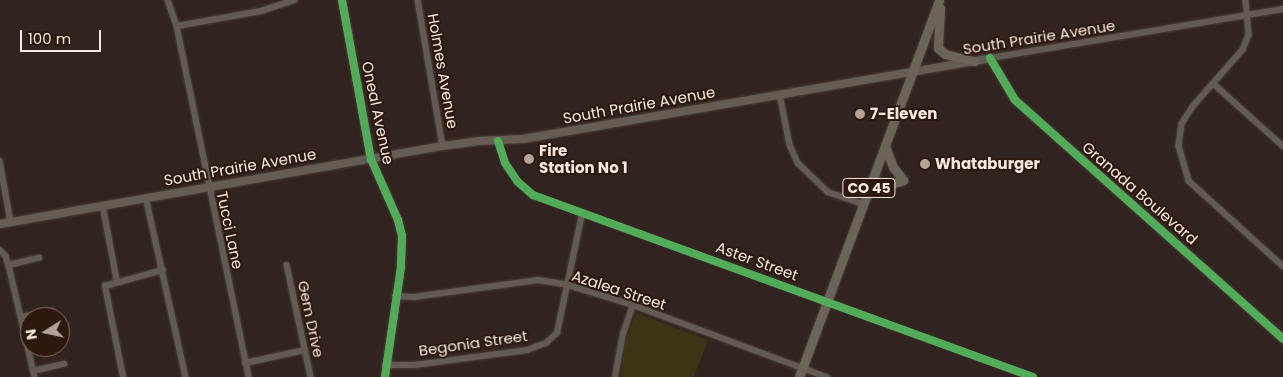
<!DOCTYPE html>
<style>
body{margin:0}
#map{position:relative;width:1283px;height:377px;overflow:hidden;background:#312420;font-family:Poppins,sans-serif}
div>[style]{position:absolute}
.green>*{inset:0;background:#3b3515}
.roads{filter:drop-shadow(0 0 1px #4b403d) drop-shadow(0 0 1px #4b403d)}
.street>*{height:5.5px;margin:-2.75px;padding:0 2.75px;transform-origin:2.75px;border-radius:2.75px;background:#625a53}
.secondary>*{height:8px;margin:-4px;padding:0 4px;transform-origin:4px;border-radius:4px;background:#655c54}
.primary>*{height:9px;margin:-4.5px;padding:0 4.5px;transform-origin:4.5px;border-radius:4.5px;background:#6c645b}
.cycleway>*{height:8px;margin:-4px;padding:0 4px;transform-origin:4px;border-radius:4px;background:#51ab58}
.dots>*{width:14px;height:14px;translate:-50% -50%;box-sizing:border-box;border:2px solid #2d180f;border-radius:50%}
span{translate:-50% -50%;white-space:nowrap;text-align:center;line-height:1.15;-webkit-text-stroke:4px #2d180f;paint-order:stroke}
.shield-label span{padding:1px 4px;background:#2d180f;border:1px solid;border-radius:4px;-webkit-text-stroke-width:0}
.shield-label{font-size:14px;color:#f7e7e1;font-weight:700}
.street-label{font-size:15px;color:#f7e7e1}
.poi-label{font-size:15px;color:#f7e7e1;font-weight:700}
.left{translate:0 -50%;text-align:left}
.north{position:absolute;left:20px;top:307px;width:50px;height:50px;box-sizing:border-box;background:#2d180f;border:1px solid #7e6b63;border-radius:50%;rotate:260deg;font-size:14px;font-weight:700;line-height:20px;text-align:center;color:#f7e7e1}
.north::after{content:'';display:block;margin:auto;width:18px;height:22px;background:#b2a39d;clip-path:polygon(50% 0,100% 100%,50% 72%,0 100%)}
.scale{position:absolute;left:20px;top:30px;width:81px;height:22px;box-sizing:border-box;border:2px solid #f7e7e1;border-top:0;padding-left:6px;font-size:15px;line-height:18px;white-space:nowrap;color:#f7e7e1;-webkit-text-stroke:4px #2d180f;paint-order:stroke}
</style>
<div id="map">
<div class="green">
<div style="clip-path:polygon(636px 313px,708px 340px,694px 377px,621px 377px,624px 346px)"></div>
</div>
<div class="roads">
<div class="street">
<div style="left:168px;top:0;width:28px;rotate:71deg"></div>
<div style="left:177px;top:26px;width:358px;rotate:78.4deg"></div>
<div style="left:418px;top:0;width:148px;rotate:80.3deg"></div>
<div style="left:1246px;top:0;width:35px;rotate:85deg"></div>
<div style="left:1249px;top:35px;width:16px;rotate:112deg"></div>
<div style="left:1243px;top:50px;width:76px;rotate:131.3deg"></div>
<div style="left:1193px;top:107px;width:20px;rotate:123deg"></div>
<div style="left:1182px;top:124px;width:22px;rotate:98deg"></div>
<div style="left:1179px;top:146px;width:36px;rotate:74deg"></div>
<div style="left:1189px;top:181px;width:127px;rotate:42.1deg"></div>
<div style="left:177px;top:26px;width:85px;rotate:-10.1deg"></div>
<div style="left:261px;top:11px;width:35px;rotate:-18deg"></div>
<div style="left:990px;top:58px;width:297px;rotate:-9.5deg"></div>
<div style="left:1214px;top:84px;width:93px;rotate:41.9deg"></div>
<div style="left:780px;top:94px;width:52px;rotate:78.9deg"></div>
<div style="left:790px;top:145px;width:20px;rotate:66deg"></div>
<div style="left:798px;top:163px;width:42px;rotate:44deg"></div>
<div style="left:828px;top:192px;width:37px;rotate:19deg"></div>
<div style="left:498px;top:141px;width:23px;rotate:72deg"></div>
<div style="left:505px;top:163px;width:23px;rotate:56deg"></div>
<div style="left:518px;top:182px;width:20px;rotate:41deg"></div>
<div style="left:533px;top:195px;width:532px;rotate:20deg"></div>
<div style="left:0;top:161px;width:62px;rotate:79.8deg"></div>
<div style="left:146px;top:197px;width:184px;rotate:77.5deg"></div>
<div style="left:103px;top:205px;width:76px;rotate:79.4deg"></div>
<div style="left:0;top:250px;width:8px;rotate:45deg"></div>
<div style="left:6px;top:256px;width:19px;rotate:74deg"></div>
<div style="left:11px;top:274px;width:106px;rotate:76.9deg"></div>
<div style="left:8px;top:265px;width:32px;rotate:-13deg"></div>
<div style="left:287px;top:265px;width:115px;rotate:77.9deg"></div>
<div style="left:395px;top:296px;width:19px;rotate:3deg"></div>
<div style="left:414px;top:297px;width:125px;rotate:-7.8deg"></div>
<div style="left:538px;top:280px;width:30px;rotate:9deg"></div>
<div style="left:568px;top:285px;width:68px;rotate:17.1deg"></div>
<div style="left:633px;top:305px;width:207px;rotate:20.4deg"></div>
<div style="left:21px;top:317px;width:32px;rotate:-11deg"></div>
<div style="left:245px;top:363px;width:61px;rotate:-12.2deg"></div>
<div style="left:385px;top:365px;width:30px"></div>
<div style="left:415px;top:365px;width:113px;rotate:-7.6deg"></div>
<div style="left:527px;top:350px;width:20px;rotate:-20deg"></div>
<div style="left:546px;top:343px;width:15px;rotate:-42deg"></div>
<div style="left:557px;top:333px;width:122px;rotate:-78.1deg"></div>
<div style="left:33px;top:371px;width:32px;rotate:-13deg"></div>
<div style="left:123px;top:377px;width:93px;rotate:-101.2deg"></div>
<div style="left:105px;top:286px;width:60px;rotate:-15.4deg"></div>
<div style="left:615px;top:377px;width:44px;rotate:-79.5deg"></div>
<div style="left:623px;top:334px;width:31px;rotate:-71deg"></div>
</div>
<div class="secondary">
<div style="left:342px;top:0;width:162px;rotate:79.7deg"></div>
<div style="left:371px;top:159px;width:67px;rotate:66.1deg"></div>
<div style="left:398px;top:220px;width:16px;rotate:76deg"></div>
<div style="left:402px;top:236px;width:31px;rotate:92deg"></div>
<div style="left:401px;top:267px;width:111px;rotate:98.3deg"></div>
<div style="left:0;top:224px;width:450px;rotate:-10deg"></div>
<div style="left:443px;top:146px;width:36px;rotate:-8deg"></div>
<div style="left:479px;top:141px;width:44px;rotate:-2.6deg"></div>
<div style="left:523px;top:139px;width:474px;rotate:-9.8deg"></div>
<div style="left:990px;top:58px;width:49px;rotate:59.2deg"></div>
<div style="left:1015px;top:100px;width:359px;rotate:41.7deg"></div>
</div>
<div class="primary">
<div style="left:940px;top:8px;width:40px;rotate:92.9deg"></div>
<div style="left:938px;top:48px;width:9px;rotate:41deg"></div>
<div style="left:945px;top:54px;width:30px;rotate:14deg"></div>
<div style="left:885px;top:146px;width:22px;rotate:69deg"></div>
<div style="left:893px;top:167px;width:16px;rotate:52deg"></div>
<div style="left:868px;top:191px;width:37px;rotate:-17deg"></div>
<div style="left:799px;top:377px;width:402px;rotate:-69.6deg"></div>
</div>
</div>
<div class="cycleway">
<div style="left:342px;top:0;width:162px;rotate:79.7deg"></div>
<div style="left:371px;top:159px;width:67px;rotate:66.1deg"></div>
<div style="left:398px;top:220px;width:16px;rotate:76deg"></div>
<div style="left:402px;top:236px;width:31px;rotate:92deg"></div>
<div style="left:401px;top:267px;width:111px;rotate:98.3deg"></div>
<div style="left:990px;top:58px;width:49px;rotate:59.2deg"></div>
<div style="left:1015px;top:100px;width:359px;rotate:41.7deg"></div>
<div style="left:498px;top:141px;width:23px;rotate:72deg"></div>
<div style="left:505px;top:163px;width:23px;rotate:56deg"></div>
<div style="left:518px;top:182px;width:20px;rotate:41deg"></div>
<div style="left:533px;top:195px;width:532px;rotate:20deg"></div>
</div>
<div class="dots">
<div style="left:860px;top:114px;background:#b2a39d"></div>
<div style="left:529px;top:159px;background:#b2a39d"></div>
<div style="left:925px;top:164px;background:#b2a39d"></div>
</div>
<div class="shield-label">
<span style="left:869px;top:188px">CO 45</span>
</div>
<div class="street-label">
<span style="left:1039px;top:37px;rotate:-9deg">South Prairie Avenue</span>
<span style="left:443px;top:71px;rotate:80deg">Holmes Avenue</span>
<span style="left:639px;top:105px;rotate:-10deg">South Prairie Avenue</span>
<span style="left:378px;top:113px;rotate:78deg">Oneal Avenue</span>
<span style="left:240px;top:167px;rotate:-10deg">South Prairie Avenue</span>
<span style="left:1140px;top:193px;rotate:41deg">Granada Boulevard</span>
<span style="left:230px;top:230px;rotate:78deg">Tucci Lane</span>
<span style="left:757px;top:261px;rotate:20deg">Aster Street</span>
<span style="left:619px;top:290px;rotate:18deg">Azalea Street</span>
<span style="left:311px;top:319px;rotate:78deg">Gem Drive</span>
<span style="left:473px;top:343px;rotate:-8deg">Begonia Street</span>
</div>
<div class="poi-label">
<span class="left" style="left:870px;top:114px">7-Eleven</span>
<span class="left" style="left:539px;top:159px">Fire<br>Station No 1</span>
<span class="left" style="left:935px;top:164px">Whataburger</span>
</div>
<div class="north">N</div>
<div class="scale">100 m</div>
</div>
